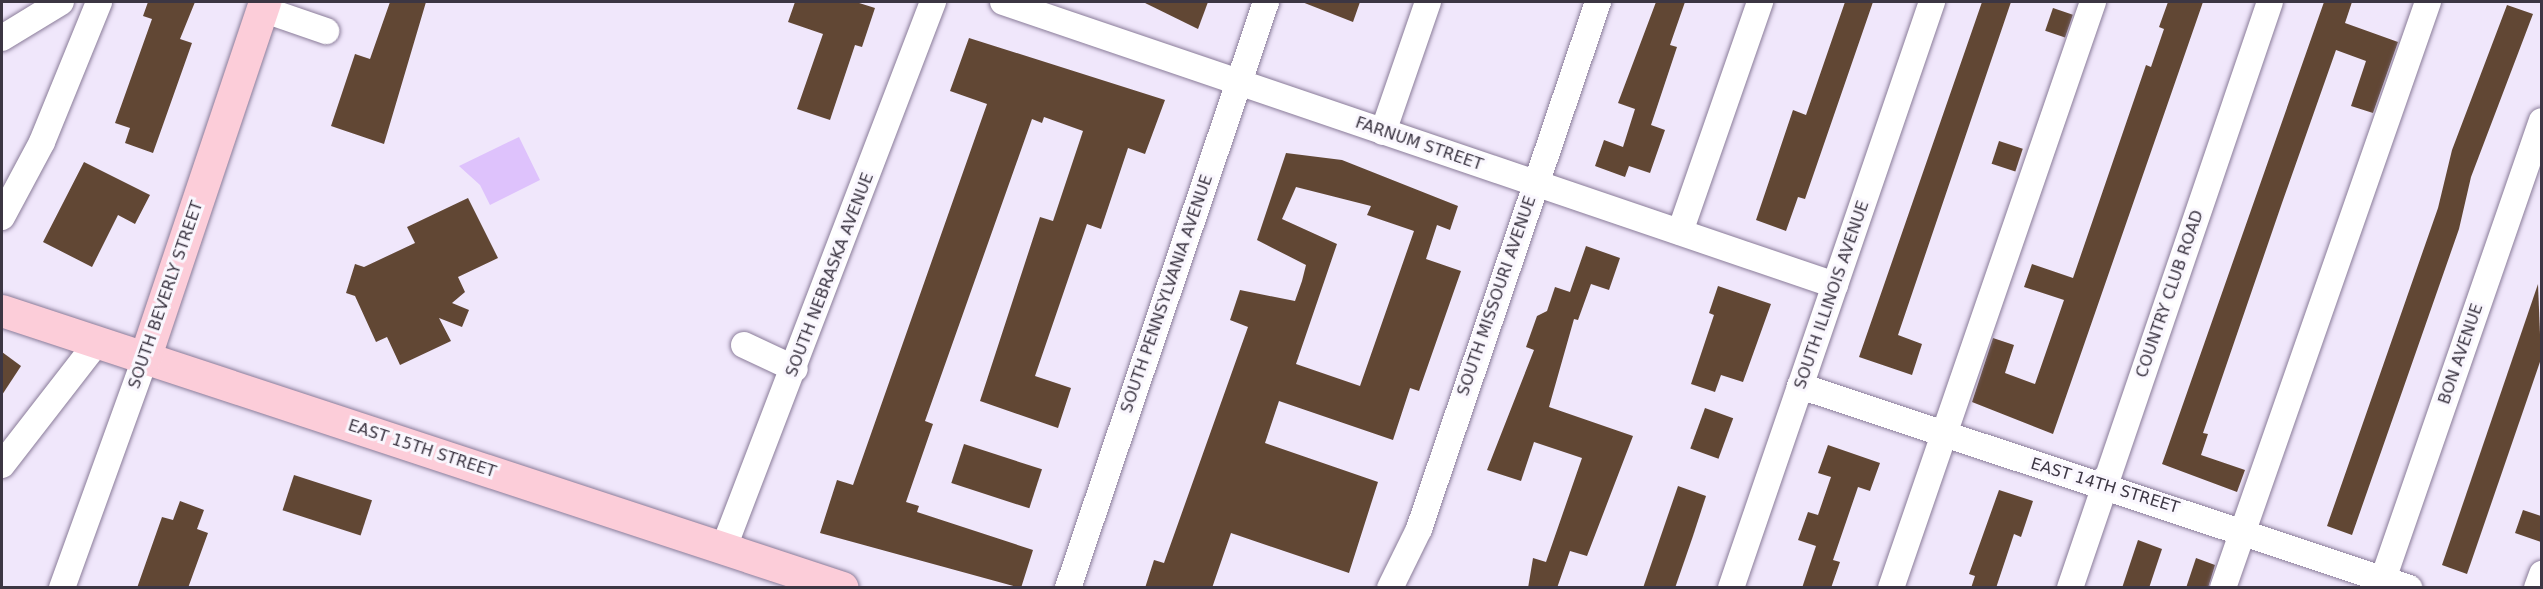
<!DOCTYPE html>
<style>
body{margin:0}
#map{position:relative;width:2543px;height:589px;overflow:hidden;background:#f0e7fb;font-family:"DejaVu Sans",sans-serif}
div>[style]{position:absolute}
.green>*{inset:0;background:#dec2fc}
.building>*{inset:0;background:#614734;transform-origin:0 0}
.roads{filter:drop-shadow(0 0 2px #8a7c99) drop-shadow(0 0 2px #8a7c99)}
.minor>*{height:26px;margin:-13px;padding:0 13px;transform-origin:13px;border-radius:13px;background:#fff}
.major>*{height:32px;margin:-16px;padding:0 16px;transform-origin:16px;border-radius:16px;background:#fccdd9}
span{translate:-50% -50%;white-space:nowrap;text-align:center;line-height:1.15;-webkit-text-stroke:6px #faf7fe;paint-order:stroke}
.street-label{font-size:16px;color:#3c3643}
.frame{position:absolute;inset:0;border:3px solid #3c3643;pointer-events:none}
</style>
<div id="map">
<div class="green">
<div style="clip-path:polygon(519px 137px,540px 180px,490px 205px,480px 185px,459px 166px)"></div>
</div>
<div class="building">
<div style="clip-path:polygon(148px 2px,195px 2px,180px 39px,192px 43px,153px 153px,125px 143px,130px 128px,115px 123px,152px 19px,143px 16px)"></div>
<div style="clip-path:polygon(390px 2px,426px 2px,384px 144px,331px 126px,355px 54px,370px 59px)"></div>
<div style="clip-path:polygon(795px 2px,856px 2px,875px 8px,862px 47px,855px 45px,830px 120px,797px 109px,823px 34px,788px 22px)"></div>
<div style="clip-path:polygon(1143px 2px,1208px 2px,1198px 29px)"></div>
<div style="clip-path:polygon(1302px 2px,1360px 2px,1353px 22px)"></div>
<div style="clip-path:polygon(1656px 2px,1685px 2px,1670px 45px,1677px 47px,1651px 125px,1665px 130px,1650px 173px,1629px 166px,1625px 177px,1595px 166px,1604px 140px,1623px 147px,1635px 109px,1618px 103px)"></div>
<div style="clip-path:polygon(1845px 2px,1873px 2px,1805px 199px,1798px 197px,1786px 231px,1756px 220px,1793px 110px,1806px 115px)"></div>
<div style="clip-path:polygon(1982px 2px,2011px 2px,1898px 335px,1922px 344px,1912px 375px,1859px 357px)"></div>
<div style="clip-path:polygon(2168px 2px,2203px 2px,2053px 434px,1972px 402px,1993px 338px,2014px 345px,2005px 373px,2035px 384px,2064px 300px,2024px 287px,2032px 264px,2073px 278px,2146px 65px,2151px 67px,2164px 29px,2159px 27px)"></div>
<div style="clip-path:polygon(2324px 2px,2352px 2px,2345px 23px,2398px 42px,2373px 113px,2351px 106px,2366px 61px,2336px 50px,2282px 203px,2203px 433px,2208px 434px,2201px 455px,2245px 470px,2237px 492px,2162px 464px)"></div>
<div style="clip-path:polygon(2507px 5px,2533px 14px,2471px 177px,2459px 229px,2352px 535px,2327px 526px,2438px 208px,2452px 150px)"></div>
<div style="left:2053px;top:8px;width:21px;height:24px;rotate:19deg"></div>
<div style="clip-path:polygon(969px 38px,1165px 100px,1145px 154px,1128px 148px,1101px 229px,1087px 224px,1035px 376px,1071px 388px,1058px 428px,980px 401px,1040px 217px,1053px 221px,1083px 131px,1044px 117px,1042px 123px,1032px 119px,925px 421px,933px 424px,906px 502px,919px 506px,917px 512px,1033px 550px,1021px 588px,820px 533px,837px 480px,853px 485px,987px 104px,950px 91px)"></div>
<div style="left:1999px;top:141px;width:25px;height:24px;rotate:18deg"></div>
<div style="clip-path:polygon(evenodd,1286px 153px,1342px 160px,1458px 206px,1450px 230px,1437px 225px,1426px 259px,1461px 271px,1419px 391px,1410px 388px,1393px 440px,1279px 401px,1265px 443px,1378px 482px,1349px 573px,1231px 533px,1212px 588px,1145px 588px,1154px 560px,1164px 563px,1248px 327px,1230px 320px,1240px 290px,1295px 301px,1302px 281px,1306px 265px,1257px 240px,1286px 153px,1296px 187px,1371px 206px,1367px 215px,1414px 231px,1360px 386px,1296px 364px,1337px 244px,1282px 219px,1296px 187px)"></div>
<div style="clip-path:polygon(84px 162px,150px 195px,135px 224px,118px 215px,92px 267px,43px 242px)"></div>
<div style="clip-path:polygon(468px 198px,498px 258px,458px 277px,465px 292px,452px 303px,469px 310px,462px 327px,439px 318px,451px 341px,400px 365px,387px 337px,376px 342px,355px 296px,346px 293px,355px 264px,364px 267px,415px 243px,407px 227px)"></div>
<div style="clip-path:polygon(1586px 246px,1620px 258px,1609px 290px,1591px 284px,1578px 320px,1574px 319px,1549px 407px,1633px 436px,1587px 556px,1570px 551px,1557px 588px,1528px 588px,1533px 558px,1546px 562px,1582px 458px,1534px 442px,1521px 481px,1487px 470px,1534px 350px,1526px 347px,1537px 316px,1547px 311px,1555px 287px,1570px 292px)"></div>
<div style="clip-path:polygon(2538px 284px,2541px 359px,2467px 574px,2442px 565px)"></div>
<div style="clip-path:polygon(1718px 286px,1771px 304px,1743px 382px,1721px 375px,1715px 392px,1691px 384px,1714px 315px,1709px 313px)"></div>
<div style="clip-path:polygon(2px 352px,21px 366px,2px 395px)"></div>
<div style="left:1705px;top:408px;width:30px;height:43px;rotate:20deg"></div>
<div style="left:964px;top:444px;width:82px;height:41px;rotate:18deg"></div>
<div style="clip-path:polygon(1828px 445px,1880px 463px,1870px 491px,1858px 487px,1833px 560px,1840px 562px,1831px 588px,1802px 588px,1816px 546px,1798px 540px,1808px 512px,1818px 515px,1831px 477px,1818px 473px)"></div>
<div style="left:294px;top:475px;width:82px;height:37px;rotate:18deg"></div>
<div style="clip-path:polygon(1678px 486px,1706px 496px,1693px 536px,1675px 588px,1643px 588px)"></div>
<div style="clip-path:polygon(1999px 490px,2033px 501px,2021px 537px,2014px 534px,1996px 588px,1971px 588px,1975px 576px,1969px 574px)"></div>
<div style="clip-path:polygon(180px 501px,204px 510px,197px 529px,208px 533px,188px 588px,137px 588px,162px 517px,173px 520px)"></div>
<div style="clip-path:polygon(2523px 510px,2541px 516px,2541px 542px,2515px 533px)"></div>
<div style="clip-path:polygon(2138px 540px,2162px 549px,2149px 588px,2122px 588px)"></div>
<div style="clip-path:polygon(2196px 558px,2215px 565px,2208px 588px,2186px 588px)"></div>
</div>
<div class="roads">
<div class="minor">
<div style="left:1003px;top:2px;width:879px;rotate:18.79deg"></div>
<div style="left:262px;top:9px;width:68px;rotate:19deg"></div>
<div style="left:2px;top:38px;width:69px;rotate:-31.4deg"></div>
<div style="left:1383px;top:132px;width:138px;rotate:-70.9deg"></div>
<div style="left:2px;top:217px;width:85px;rotate:-61.9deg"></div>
<div style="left:42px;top:142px;width:151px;rotate:-67.8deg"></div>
<div style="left:1680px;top:232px;width:244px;rotate:-70.8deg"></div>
<div style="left:744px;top:345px;width:56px;rotate:25.2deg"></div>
<div style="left:1800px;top:386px;width:642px;rotate:18.35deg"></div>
<div style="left:2px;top:465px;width:153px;rotate:-52.2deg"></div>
<div style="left:724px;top:547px;width:584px;rotate:-69.02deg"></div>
<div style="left:62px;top:588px;width:244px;rotate:-70.1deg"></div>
<div style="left:1068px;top:588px;width:619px;rotate:-71.33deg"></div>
<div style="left:1390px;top:588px;width:66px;rotate:-63.8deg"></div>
<div style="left:1419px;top:529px;width:557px;rotate:-71.24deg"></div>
<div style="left:1731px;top:588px;width:620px;rotate:-71.07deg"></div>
<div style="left:1891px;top:588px;width:620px;rotate:-70.98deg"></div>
<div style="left:2070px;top:588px;width:619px;rotate:-71.16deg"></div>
<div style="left:2223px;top:588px;width:621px;rotate:-70.72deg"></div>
<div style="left:2380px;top:588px;width:494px;rotate:-70.9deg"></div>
<div style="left:2537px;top:588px;width:15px;rotate:-70deg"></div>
</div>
<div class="major">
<div style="left:2px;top:311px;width:885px;rotate:18.23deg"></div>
<div style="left:145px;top:359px;width:377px;rotate:-71.4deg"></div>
</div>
</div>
<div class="street-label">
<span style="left:1419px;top:144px;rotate:19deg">FARNUM STREET</span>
<span style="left:830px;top:275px;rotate:-69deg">SOUTH NEBRASKA AVENUE</span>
<span style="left:1167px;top:294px;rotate:-71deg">SOUTH PENNSYLVANIA AVENUE</span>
<span style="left:2170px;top:294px;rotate:-71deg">COUNTRY CLUB ROAD</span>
<span style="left:166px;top:295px;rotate:-71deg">SOUTH BEVERLY STREET</span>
<span style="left:1832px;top:295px;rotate:-71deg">SOUTH ILLINOIS AVENUE</span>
<span style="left:1497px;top:296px;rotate:-71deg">SOUTH MISSOURI AVENUE</span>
<span style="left:2461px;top:354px;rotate:-71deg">BON AVENUE</span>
<span style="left:422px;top:449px;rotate:18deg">EAST 15TH STREET</span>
<span style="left:2105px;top:486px;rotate:17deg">EAST 14TH STREET</span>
</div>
<div class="frame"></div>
</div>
